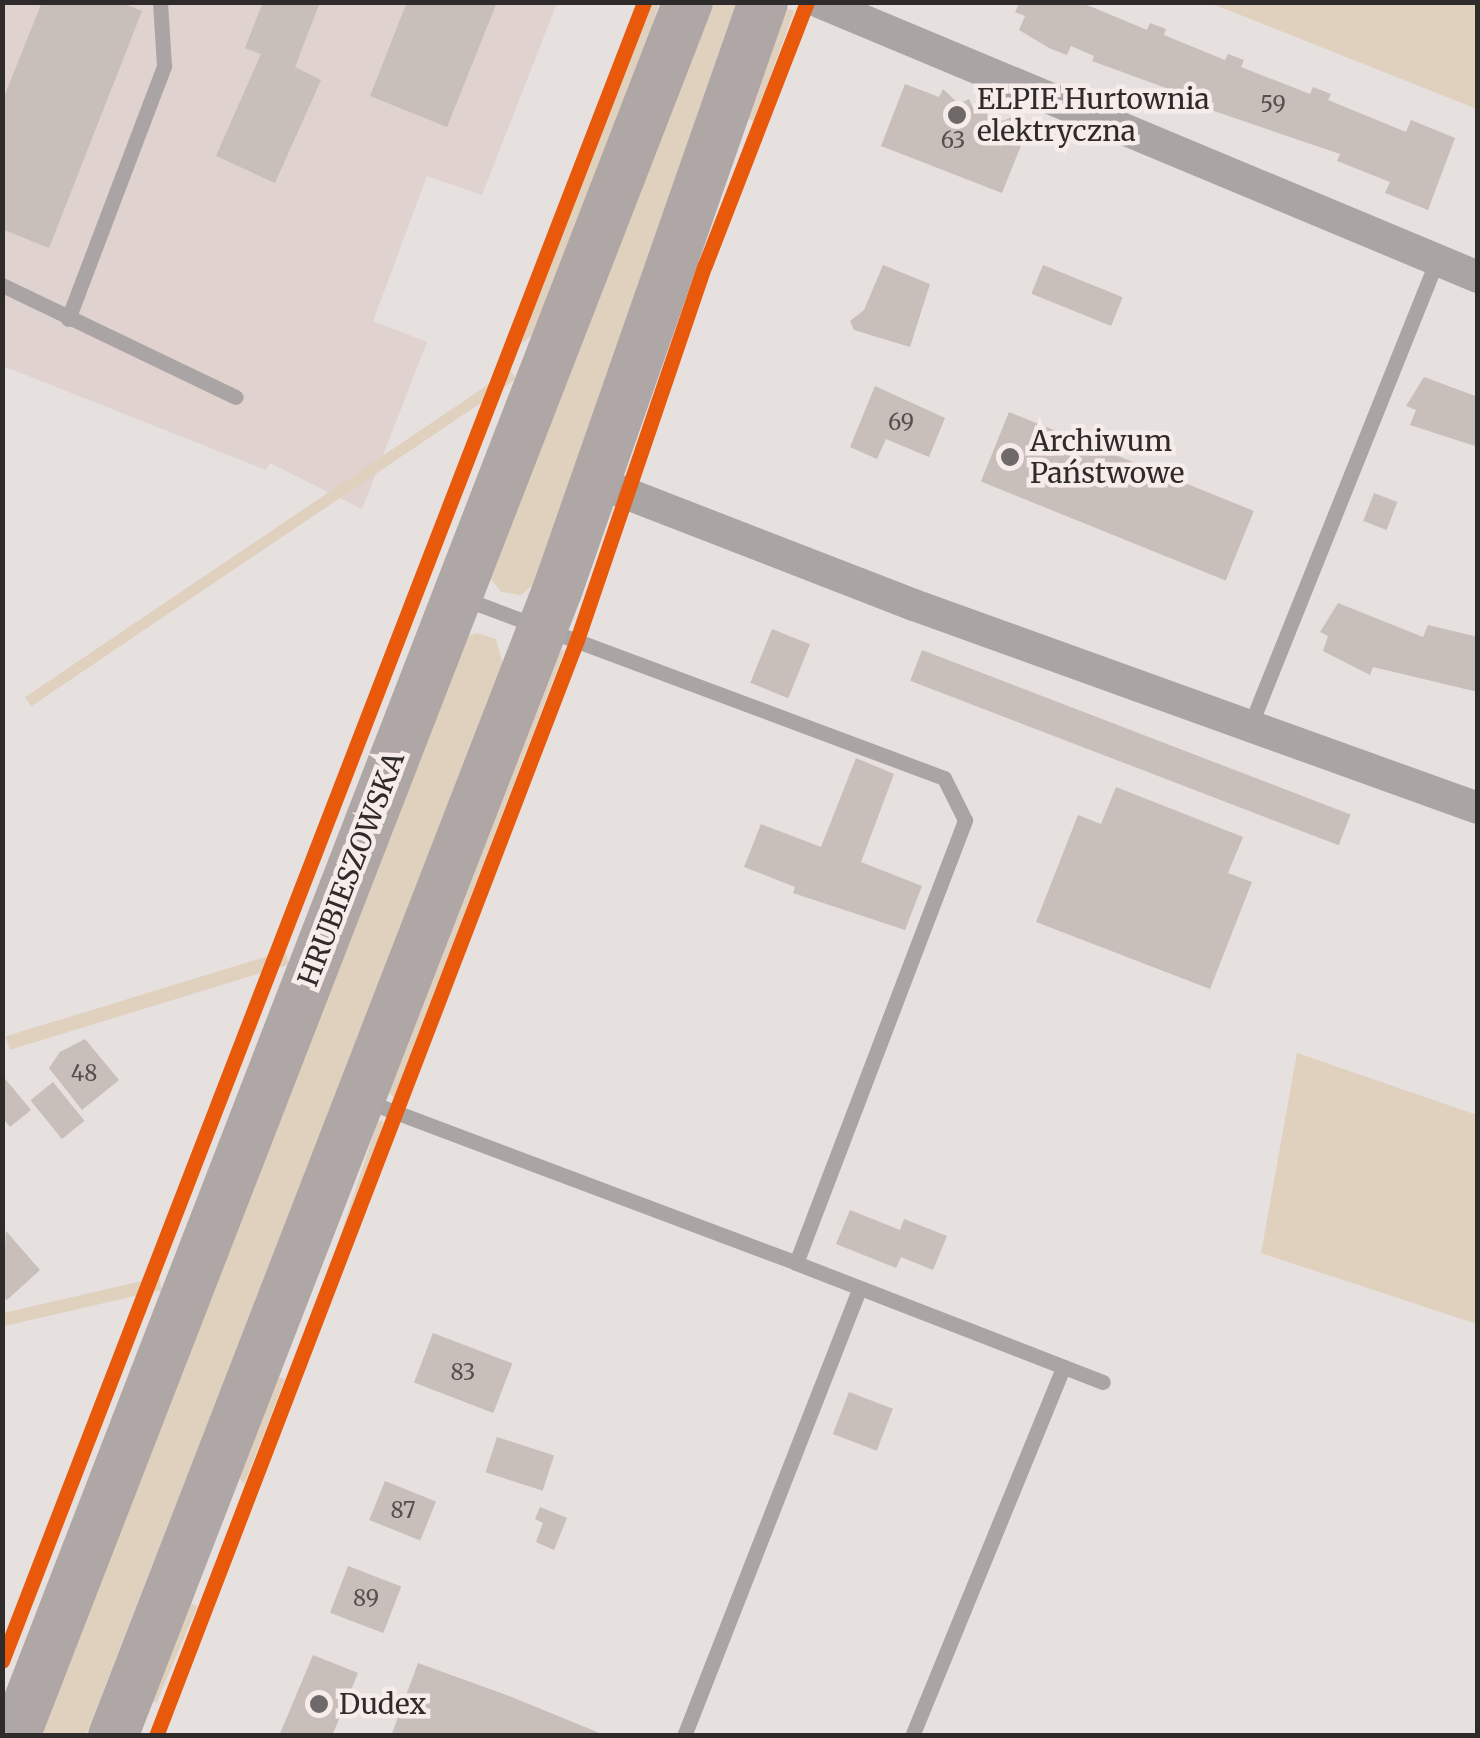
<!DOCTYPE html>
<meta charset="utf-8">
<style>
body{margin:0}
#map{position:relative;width:1480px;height:1738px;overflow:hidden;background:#e6e0df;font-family:Merriweather,serif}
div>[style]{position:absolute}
.built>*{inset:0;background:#dfd2cf}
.green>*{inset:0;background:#e0d0be;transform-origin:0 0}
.building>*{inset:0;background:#c8beba;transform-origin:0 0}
.lane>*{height:15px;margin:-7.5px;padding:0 7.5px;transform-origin:7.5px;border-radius:7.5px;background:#aaa4a4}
.street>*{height:32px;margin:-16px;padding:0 16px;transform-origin:16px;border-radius:16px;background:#aaa4a4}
.primary>*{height:50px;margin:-25px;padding:0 25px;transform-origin:25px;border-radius:25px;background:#afa6a6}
.cycleway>*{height:15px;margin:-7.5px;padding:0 7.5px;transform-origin:7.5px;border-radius:7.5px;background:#e8590c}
.dots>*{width:28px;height:28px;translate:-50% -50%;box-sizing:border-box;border:5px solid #f6ecea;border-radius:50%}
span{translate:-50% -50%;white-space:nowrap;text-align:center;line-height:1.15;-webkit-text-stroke:9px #f6ecea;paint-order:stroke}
.number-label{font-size:22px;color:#55504e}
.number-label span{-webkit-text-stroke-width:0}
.poi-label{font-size:28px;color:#2f2b2a}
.left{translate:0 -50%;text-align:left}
.street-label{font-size:28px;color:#2f2b2a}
.frame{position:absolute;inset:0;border:5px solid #2f2b2a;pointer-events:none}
</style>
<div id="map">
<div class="built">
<div style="clip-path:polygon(2px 3px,557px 3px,482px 195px,427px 176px,373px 321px,427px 342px,362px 509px,270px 463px,266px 470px,3px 366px)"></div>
</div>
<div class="green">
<div style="clip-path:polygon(650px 3px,659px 3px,645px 49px,533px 334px,521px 344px)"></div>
<div style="clip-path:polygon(708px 3px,736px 3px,534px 584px,521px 595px,501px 592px,488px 575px)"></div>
<div style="clip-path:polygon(1210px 3px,1477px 3px,1477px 109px)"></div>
<div style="left:794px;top:11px;width:117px;height:9px;rotate:110deg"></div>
<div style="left:510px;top:370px;width:11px;height:585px;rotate:56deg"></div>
<div style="clip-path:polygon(477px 633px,496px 639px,503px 664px,86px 1735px,33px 1736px,464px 637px)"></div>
<div style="clip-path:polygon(565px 649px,394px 1098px,384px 1086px,556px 654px)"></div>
<div style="left:285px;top:951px;width:14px;height:292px;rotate:73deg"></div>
<div style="clip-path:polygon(1297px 1053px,1477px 1115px,1477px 1324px,1261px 1253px)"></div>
<div style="left:378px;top:1120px;width:6px;height:237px;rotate:18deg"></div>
<div style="left:159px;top:1277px;width:13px;height:187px;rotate:77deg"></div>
<div style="clip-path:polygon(278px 1377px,285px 1379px,244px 1484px,234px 1470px)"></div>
<div style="left:190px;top:1603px;width:8px;height:105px;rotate:23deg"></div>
</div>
<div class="building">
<div style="clip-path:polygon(42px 2px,120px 2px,142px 11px,49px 248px,2px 229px,2px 102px)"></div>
<div style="clip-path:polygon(263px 2px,320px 2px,295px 67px,321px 80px,275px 183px,216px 156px,261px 54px,245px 48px)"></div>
<div style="clip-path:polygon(407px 2px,497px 2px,447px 127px,370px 96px)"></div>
<div style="clip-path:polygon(1020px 2px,1080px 2px,1147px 30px,1150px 23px,1166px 29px,1164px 35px,1225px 60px,1228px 54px,1244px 60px,1241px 67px,1310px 94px,1313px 87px,1331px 94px,1328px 100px,1406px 132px,1411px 120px,1455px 138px,1428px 210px,1385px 193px,1390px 182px,1337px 161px,1340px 154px,1205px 108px,1207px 103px,1092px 61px,1094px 56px,1071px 46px,1067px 55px,1049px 48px,1019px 30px,1025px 16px,1015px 12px)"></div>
<div style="clip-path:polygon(905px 84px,939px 97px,943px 89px,959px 104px,969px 99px,974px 110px,984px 105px,989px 115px,998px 111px,1003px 121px,1014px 116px,1018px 127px,1028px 122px,1036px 137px,1026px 133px,1002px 193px,881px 146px)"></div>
<div style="clip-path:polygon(883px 265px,930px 284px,910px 347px,854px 330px,850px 321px,864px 310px)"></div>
<div style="left:1043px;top:265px;width:86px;height:31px;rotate:22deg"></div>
<div style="clip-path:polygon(1424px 377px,1478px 397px,1478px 447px,1410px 425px,1416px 410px,1406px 406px)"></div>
<div style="clip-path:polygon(875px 386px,945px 418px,929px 457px,886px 439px,877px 459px,850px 447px)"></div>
<div style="left:1009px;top:412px;width:264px;height:75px;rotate:22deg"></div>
<div style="left:1374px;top:493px;width:25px;height:30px;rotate:21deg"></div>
<div style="clip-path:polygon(1338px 603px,1423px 637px,1428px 625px,1478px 637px,1478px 692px,1373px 667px,1370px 675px,1323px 651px,1328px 636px,1320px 632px)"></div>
<div style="left:772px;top:629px;width:41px;height:58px;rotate:22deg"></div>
<div style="left:922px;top:650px;width:459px;height:33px;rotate:21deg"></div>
<div style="clip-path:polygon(856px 758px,894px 774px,861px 862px,922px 886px,905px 930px,793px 893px,795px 887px,744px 867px,761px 824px,821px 847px)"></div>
<div style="clip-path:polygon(1116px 787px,1243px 837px,1228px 873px,1252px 882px,1210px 989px,1036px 922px,1078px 815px,1101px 824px)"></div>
<div style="clip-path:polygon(85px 1039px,119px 1080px,82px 1110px,49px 1068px,60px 1052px)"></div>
<div style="clip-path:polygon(2px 1075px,31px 1110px,10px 1127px,2px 1117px)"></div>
<div style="left:53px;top:1082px;width:50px;height:29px;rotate:51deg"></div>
<div style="clip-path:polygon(850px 1210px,900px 1230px,904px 1219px,947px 1236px,933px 1270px,901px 1257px,896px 1268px,836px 1244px)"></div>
<div style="clip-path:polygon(6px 1231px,40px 1270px,7px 1300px,2px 1295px)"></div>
<div style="left:433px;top:1333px;width:85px;height:53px;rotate:21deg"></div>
<div style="left:849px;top:1392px;width:47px;height:45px;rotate:21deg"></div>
<div style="left:497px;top:1437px;width:60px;height:37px;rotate:18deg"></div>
<div style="left:385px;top:1481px;width:55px;height:42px;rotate:22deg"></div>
<div style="clip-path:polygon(540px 1507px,567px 1518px,554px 1550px,536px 1542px,543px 1523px,535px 1519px)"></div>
<div style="left:348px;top:1566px;width:57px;height:50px;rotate:21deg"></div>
<div style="clip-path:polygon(313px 1655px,358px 1673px,332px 1736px,279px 1736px)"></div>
<div style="clip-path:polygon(418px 1663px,509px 1696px,607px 1736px,391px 1736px)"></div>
</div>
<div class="lane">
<div style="left:2px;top:285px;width:259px;rotate:25.6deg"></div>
<div style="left:68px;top:319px;width:271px;rotate:-69.2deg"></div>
<div style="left:164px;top:66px;width:64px;rotate:-93.6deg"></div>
<div style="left:1250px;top:726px;width:502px;rotate:-68.14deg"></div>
<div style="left:366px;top:1101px;width:460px;rotate:20.6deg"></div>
<div style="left:796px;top:1263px;width:474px;rotate:-69.1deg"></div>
<div style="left:965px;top:820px;width:47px;rotate:-116.6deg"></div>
<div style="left:944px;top:778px;width:511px;rotate:-159.51deg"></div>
<div style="left:796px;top:1263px;width:329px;rotate:21.2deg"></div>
<div style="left:684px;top:1736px;width:481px;rotate:-68.6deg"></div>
<div style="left:912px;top:1736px;width:399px;rotate:-67.7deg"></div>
</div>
<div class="street">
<div style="left:819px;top:2px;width:714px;rotate:22.65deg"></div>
<div style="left:594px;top:481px;width:343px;rotate:21.2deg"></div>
<div style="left:914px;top:605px;width:599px;rotate:19.8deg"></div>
</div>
<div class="primary">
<div style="left:15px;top:1736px;width:1860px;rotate:-68.79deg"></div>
<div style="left:113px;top:1736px;width:1228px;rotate:-68.81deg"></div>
<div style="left:557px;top:591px;width:624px;rotate:-70.72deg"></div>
</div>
<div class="cycleway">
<div style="left:2px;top:1661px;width:1779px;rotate:-68.84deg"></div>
<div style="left:156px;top:1736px;width:1174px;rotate:-68.99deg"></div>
<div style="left:577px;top:640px;width:396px;rotate:-71.2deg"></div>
<div style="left:705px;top:265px;width:282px;rotate:-68.8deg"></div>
</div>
<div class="dots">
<div style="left:957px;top:115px;background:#6f6a69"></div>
<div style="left:1010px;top:457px;background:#6f6a69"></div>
<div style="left:319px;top:1704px;background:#6f6a69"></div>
</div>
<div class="number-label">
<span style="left:1273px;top:105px">59</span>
<span style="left:953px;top:141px">63</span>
<span style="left:901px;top:423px">69</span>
<span style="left:84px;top:1074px">48</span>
<span style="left:463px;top:1373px">83</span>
<span style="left:403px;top:1511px">87</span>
<span style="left:366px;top:1599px">89</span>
</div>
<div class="poi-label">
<span class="left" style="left:977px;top:115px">ELPIE Hurtownia<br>elektryczna</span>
<span class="left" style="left:1030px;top:457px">Archiwum<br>Państwowe</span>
<span class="left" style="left:339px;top:1704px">Dudex</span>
</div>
<div class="street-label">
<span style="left:351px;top:869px;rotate:-69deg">HRUBIESZOWSKA</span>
</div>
<div class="frame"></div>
</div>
